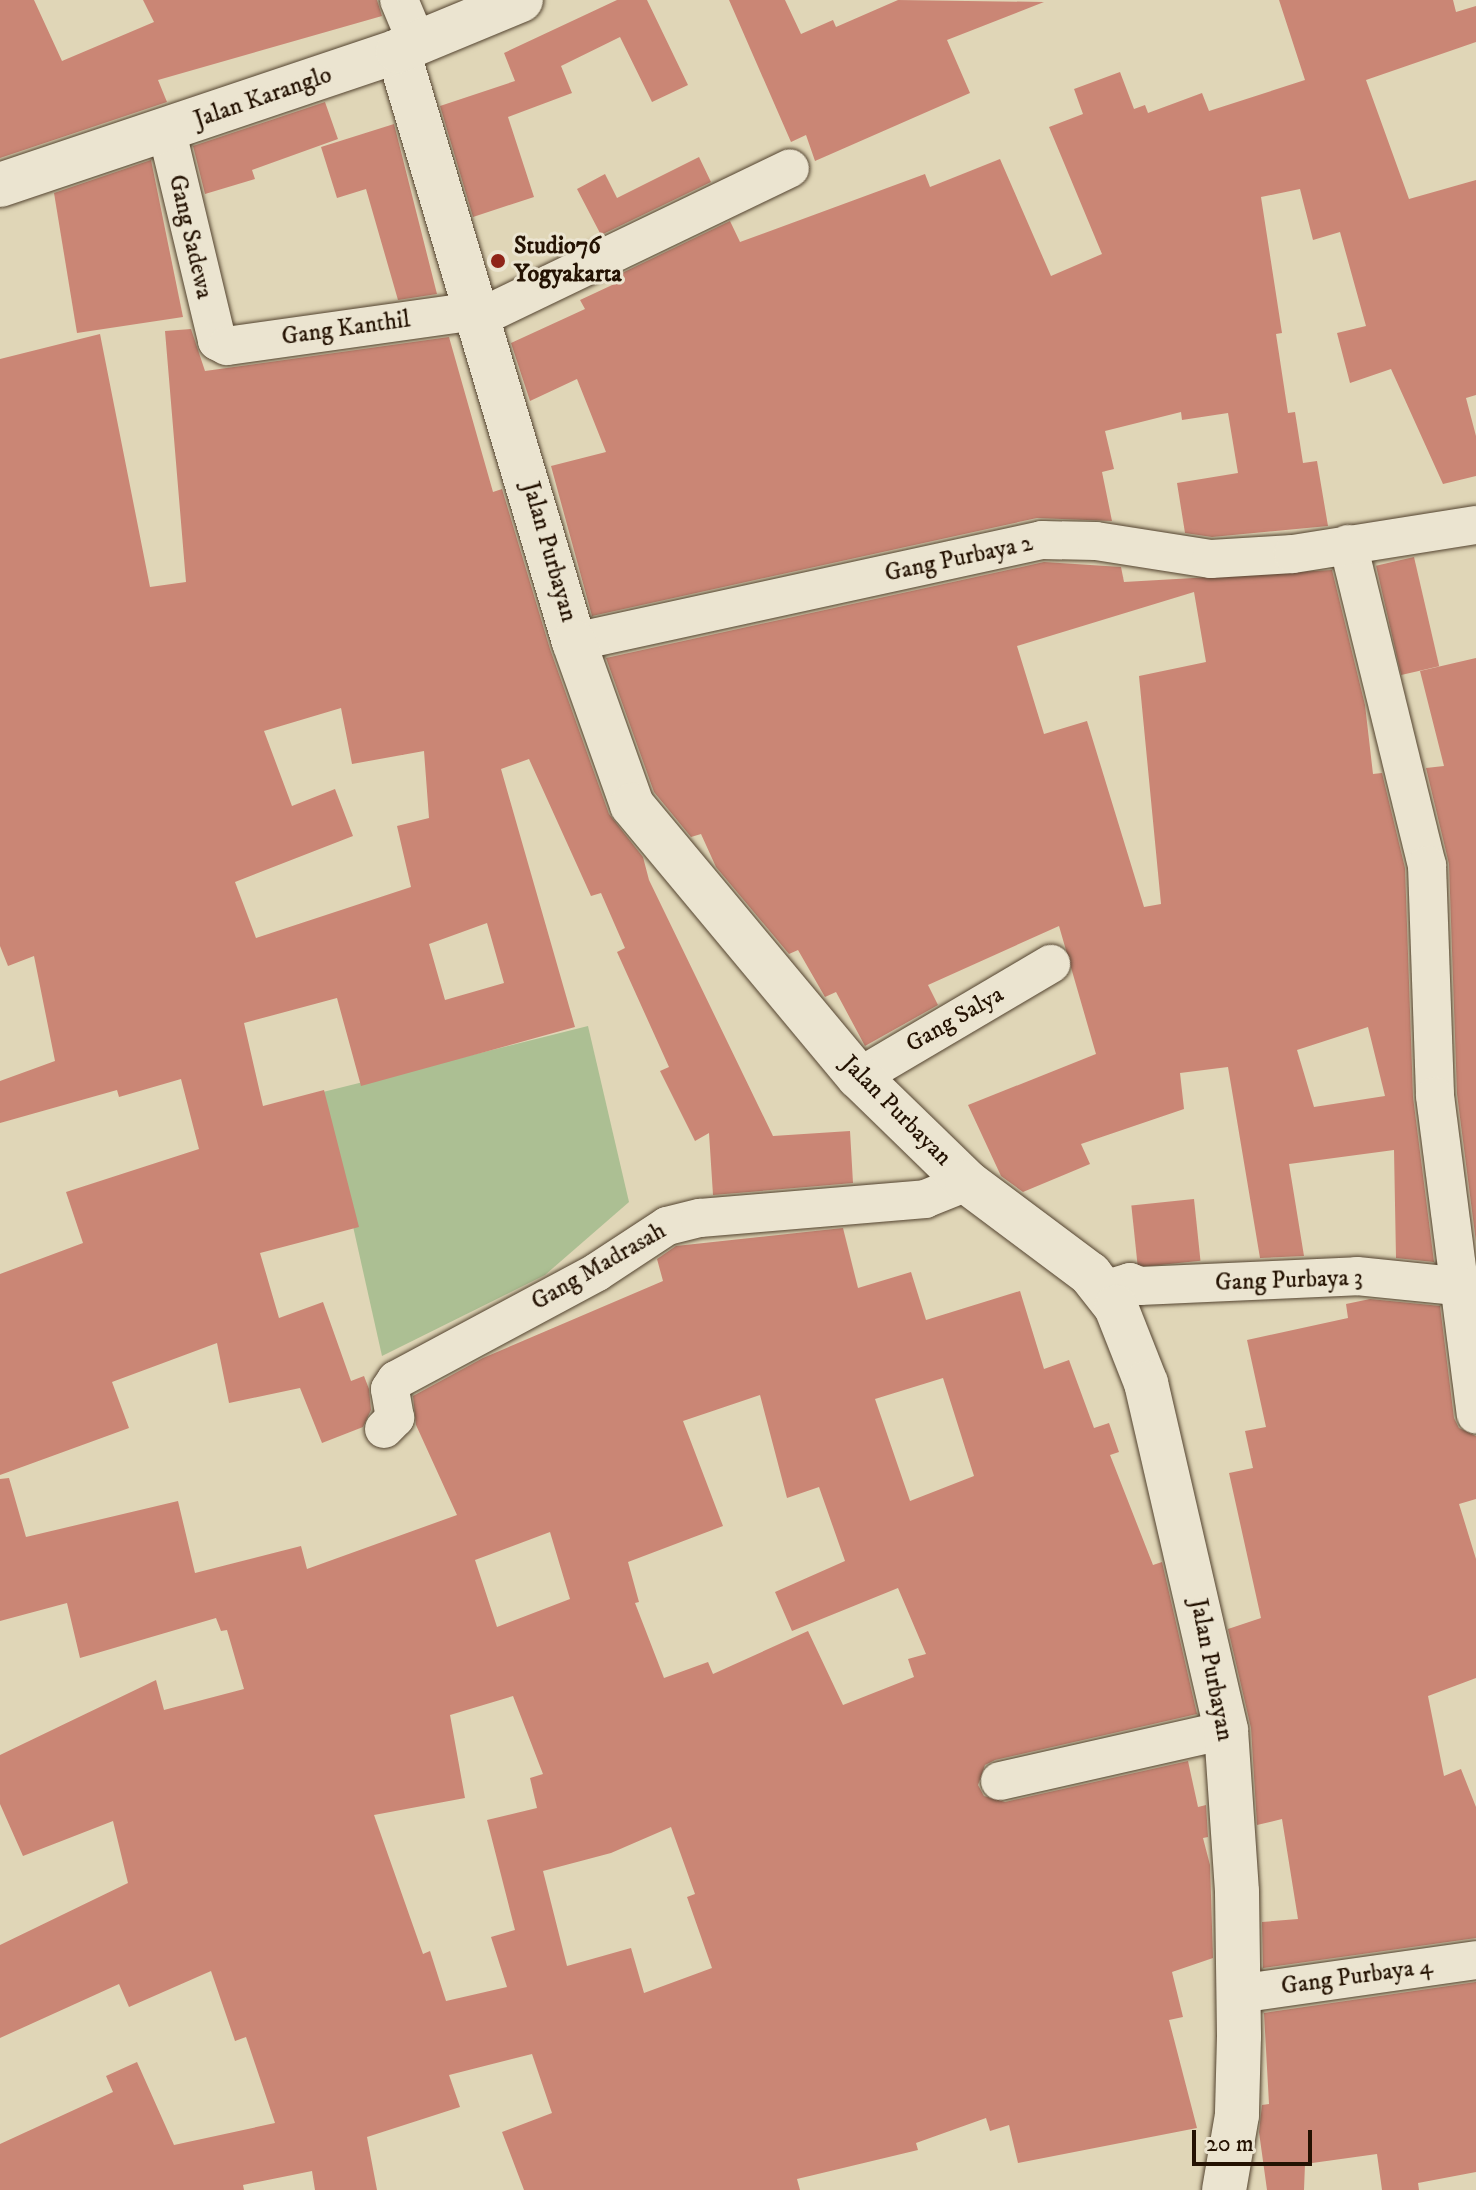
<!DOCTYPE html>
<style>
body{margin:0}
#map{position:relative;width:1476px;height:2190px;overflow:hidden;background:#e0d6b7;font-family:"IM FELL DW Pica",serif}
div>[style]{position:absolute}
.green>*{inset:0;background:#acbf93}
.building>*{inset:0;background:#ca8675;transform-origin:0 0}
.roads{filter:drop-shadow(0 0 2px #53432f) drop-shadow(0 0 2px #53432f)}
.street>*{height:38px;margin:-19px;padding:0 19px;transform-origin:19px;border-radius:19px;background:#ebe4d0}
.secondary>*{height:44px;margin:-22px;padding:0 22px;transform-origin:22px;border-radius:22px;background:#ebe4d0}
.dots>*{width:22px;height:22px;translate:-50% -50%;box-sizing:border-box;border:4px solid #ebe4d0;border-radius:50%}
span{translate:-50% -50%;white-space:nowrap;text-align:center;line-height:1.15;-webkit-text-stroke:6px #ebe4d0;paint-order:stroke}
.street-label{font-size:24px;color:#241202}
.poi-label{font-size:24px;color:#241202;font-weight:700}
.left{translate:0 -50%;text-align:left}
.scale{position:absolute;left:1192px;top:2130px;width:120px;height:36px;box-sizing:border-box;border:4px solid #241202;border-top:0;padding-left:10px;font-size:24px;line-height:28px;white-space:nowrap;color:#241202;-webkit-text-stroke:6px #ebe4d0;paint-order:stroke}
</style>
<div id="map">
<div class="green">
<div style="clip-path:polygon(588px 1026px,629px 1202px,545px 1275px,382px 1356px,323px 1092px)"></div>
</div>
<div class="building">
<div style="clip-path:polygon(0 0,34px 0,62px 61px,154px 22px,143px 0,377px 0,382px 16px,158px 80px,167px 102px,0 158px)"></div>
<div style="clip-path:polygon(617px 0,647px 0,688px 85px,652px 102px,620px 37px,561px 66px,572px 93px,508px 117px,534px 197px,473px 217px,440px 106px,515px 81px,504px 53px)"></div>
<div style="clip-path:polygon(729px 0,785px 0,801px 34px,833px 20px,836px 27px,898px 0,1044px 2px,947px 40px,970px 93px,815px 161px,806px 135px,791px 142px)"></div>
<div style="clip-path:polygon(1279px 0,1453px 0,1456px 12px,1476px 6px,1476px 42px,1366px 80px,1409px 199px,1476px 180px,1476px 395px,1466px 398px,1476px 436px,1476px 476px,1443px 484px,1391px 369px,1350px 383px,1337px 333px,1366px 326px,1340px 232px,1313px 240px,1300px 189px,1261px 197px,1282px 333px,1276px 334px,1288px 413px,1295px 412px,1303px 463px,1317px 461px,1328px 526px,1212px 537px,1185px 533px,1177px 483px,1238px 473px,1228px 413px,1182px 420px,1181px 412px,1105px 431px,1114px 469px,1102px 472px,1112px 521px,1037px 518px,592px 616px,551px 466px,606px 452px,577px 379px,530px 401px,511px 343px,585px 309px,580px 300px,625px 279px,622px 273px,730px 221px,740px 242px,925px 174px,930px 187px,1000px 159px,1051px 276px,1102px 254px,1049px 127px,1083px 114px,1074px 89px,1120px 72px,1134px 109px,1145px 105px,1148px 113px,1202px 93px,1209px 111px,1305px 80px)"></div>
<div style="clip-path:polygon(325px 102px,338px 139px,252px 170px,255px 179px,205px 194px,193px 146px)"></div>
<div style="clip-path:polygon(394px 124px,437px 294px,398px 300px,366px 189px,337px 198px,321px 147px)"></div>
<div style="clip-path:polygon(699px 157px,711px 182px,601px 235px,577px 189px,605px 174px,617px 198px)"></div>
<div style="clip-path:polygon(151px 160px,183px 317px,77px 333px,54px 193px)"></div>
<div style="clip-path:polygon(evenodd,191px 329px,205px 371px,449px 337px,493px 492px,502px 489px,550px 649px,609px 814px,643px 857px,649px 880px,773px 1136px,850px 1131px,853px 1183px,713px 1195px,709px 1133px,695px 1141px,660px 1071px,669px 1067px,617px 952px,625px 948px,601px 893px,591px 896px,529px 759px,501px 769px,575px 1027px,361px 1086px,337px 998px,244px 1023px,263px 1106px,324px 1090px,359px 1227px,260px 1253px,279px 1318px,323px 1302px,351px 1381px,364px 1376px,369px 1389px,371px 1410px,363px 1427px,322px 1443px,300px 1388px,229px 1403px,217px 1343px,112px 1382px,129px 1428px,0 1475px,0 1274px,83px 1243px,66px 1192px,199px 1149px,181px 1079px,119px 1097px,117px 1090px,0 1123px,0 1081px,55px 1061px,34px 956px,8px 966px,0 946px,0 359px,100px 334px,150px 587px,186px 582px,165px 331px,191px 329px,341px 708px,352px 764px,424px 751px,429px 818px,397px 826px,411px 887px,256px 938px,235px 882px,353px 836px,335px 789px,292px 806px,264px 731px,341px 708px,191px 329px,487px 923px,504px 983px,445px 1000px,429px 944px,487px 923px)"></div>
<div style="left:1414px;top:557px;width:112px;height:39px;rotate:77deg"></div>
<div style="clip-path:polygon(evenodd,1044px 562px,1121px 567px,1124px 582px,1332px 570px,1365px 705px,1373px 774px,1382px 773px,1405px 868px,1413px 1097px,1434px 1262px,1396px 1258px,1394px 1150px,1289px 1164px,1304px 1256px,1260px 1258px,1228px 1067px,1180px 1073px,1184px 1109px,1081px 1144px,1090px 1164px,1023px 1192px,1001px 1176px,968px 1105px,1096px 1054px,1059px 926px,928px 985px,938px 1005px,865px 1046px,836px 992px,825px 997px,798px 950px,789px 954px,716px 867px,701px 834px,691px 837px,654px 792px,606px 658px,1044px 562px,1194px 592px,1206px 662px,1139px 676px,1161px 904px,1144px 907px,1087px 721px,1044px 734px,1017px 646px,1194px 592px,1044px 562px,1368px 1027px,1385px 1096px,1314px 1107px,1297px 1050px,1368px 1027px)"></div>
<div style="clip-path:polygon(1476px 658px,1476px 1242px,1457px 1094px,1449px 864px,1426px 768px,1444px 766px,1420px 671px)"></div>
<div style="left:1194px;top:1199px;width:62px;height:63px;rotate:84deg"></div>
<div style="clip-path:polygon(evenodd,843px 1228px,858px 1288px,911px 1272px,926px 1320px,1020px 1291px,1044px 1369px,1069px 1360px,1094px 1428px,1109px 1423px,1119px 1452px,1110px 1455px,1153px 1565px,1162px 1562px,1197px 1714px,995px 1760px,985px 1765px,978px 1785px,984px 1796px,1005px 1802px,1188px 1761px,1198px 1807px,1206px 1805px,1208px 1837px,1203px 1838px,1210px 1865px,1213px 1958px,1172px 1972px,1183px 2017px,1169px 2020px,1197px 2128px,1018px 2163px,1009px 2125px,990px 2131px,986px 2118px,916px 2143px,918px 2150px,797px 2179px,800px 2190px,524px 2190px,502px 2132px,552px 2113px,532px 2054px,449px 2075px,460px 2107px,367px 2137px,377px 2190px,315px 2190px,312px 2171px,243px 2185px,244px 2190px,0 2190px,0 2144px,113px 2092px,106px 2076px,137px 2062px,174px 2145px,275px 2123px,246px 2037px,235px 2041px,211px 1971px,129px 2007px,119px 1984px,0 2038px,0 1945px,128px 1883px,113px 1821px,23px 1856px,0 1804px,0 1755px,156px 1680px,164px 1710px,244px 1689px,227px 1630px,221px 1631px,216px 1618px,80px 1658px,67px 1603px,0 1621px,0 1479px,9px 1478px,26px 1537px,178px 1501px,195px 1573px,301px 1546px,307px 1569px,457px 1515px,416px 1425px,413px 1396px,483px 1358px,663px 1281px,657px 1259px,676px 1246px,843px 1228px,943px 1378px,974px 1476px,910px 1501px,875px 1399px,943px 1378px,843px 1228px,760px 1395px,787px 1498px,819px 1487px,845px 1561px,775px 1592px,792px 1631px,898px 1588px,926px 1654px,908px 1659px,914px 1677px,843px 1705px,808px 1631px,713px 1674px,708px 1662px,664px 1678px,635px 1603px,639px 1602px,628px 1562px,723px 1526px,683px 1421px,760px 1395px,843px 1228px,550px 1532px,570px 1599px,497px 1627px,475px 1560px,550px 1532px,843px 1228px,513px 1696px,543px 1774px,530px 1778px,537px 1808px,487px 1820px,515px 1930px,491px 1937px,507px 1987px,446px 2001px,430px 1951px,423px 1954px,374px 1815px,465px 1798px,450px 1715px,513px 1696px,843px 1228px,671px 1827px,695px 1894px,687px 1897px,712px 1968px,644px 1993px,631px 1948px,567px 1966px,543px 1871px,611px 1853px,671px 1827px)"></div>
<div style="clip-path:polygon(1370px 1299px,1440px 1306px,1454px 1418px,1459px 1428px,1476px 1436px,1476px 1499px,1459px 1504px,1476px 1559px,1476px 1678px,1428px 1696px,1444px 1776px,1461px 1769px,1476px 1807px,1476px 1938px,1263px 1968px,1262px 1922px,1298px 1919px,1282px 1819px,1257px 1825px,1251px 1728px,1228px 1629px,1261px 1618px,1229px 1473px,1253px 1468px,1245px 1431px,1266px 1427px,1247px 1340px,1348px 1318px,1346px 1304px)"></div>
<div style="clip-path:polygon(1476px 1982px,1476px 2172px,1418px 2183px,1419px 2190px,1382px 2190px,1377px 2154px,1305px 2164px,1304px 2190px,1267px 2190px,1259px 2132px,1262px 2105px,1269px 2104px,1264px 2013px)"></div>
</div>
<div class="roads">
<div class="street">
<div style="left:399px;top:0;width:47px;rotate:67.3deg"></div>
<div style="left:167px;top:132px;width:215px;rotate:76.5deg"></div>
<div style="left:217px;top:341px;width:11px;rotate:27deg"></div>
<div style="left:227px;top:346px;width:251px;rotate:-8deg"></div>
<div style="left:479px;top:318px;width:345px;rotate:-25.7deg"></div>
<div style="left:1348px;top:544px;width:331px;rotate:76.2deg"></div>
<div style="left:1427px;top:865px;width:231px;rotate:88deg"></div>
<div style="left:1435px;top:1096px;width:321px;rotate:82.7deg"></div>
<div style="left:574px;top:642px;width:479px;rotate:-12.3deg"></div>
<div style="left:1042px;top:540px;width:54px;rotate:1.1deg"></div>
<div style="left:1096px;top:541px;width:116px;rotate:8.9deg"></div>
<div style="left:1211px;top:559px;width:82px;rotate:-3.5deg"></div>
<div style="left:1293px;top:554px;width:185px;rotate:-9deg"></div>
<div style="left:859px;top:1077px;width:223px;rotate:-30.5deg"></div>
<div style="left:1104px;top:1290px;width:27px;rotate:-17deg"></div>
<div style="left:1130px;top:1282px;width:11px;rotate:22deg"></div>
<div style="left:1140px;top:1286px;width:217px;rotate:-2.6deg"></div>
<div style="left:1357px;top:1276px;width:120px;rotate:5.8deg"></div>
<div style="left:384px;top:1429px;width:16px;rotate:-45deg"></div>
<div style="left:395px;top:1418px;width:29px;rotate:-100deg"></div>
<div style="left:390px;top:1389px;width:11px;rotate:-56deg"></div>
<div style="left:396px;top:1380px;width:228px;rotate:-28.2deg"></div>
<div style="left:597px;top:1272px;width:84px;rotate:-33.3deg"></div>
<div style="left:667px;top:1226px;width:34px;rotate:-14deg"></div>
<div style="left:700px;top:1218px;width:226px;rotate:-4.8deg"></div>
<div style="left:925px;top:1199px;width:45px;rotate:-22deg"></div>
<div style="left:1000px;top:1781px;width:232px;rotate:-12.7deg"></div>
<div style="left:1238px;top:1994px;width:240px;rotate:-8.1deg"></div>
</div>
<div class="secondary">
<div style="left:398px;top:51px;width:617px;rotate:73.42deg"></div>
<div style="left:574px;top:642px;width:173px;rotate:70.4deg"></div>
<div style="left:632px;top:805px;width:354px;rotate:50.2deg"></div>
<div style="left:859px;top:1077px;width:151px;rotate:44.2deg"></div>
<div style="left:967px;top:1182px;width:154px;rotate:36.8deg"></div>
<div style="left:1090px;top:1274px;width:42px;rotate:51.8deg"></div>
<div style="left:1116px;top:1307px;width:82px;rotate:68.5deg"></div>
<div style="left:1146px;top:1383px;width:356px;rotate:77deg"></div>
<div style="left:1226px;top:1730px;width:162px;rotate:86.1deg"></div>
<div style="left:1237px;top:1892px;width:144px;rotate:89.2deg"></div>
<div style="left:1239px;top:2036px;width:79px;rotate:91.5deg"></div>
<div style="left:1237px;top:2115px;width:76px;rotate:99.8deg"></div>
<div style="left:0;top:185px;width:420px;rotate:-18.6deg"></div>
<div style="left:398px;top:51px;width:133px;rotate:-22.5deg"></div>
</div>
</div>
<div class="dots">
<div style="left:498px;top:261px;background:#8f2418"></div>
</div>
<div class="street-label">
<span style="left:263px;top:98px;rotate:-19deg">Jalan Karanglo</span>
<span style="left:190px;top:237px;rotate:77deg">Gang Sadewa</span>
<span style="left:346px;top:329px;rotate:-8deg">Gang Kanthil</span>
<span style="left:549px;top:552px;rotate:74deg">Jalan Purbayan</span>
<span style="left:959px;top:559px;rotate:-12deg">Gang Purbaya 2</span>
<span style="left:955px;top:1020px;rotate:-30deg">Gang Salya</span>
<span style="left:896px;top:1111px;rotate:45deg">Jalan Purbayan</span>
<span style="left:599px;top:1267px;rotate:-30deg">Gang Madrasah</span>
<span style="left:1289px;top:1281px;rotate:-2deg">Gang Purbaya 3</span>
<span style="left:1211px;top:1670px;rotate:79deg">Jalan Purbayan</span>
<span style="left:1357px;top:1977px;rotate:-8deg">Gang Purbaya 4</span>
</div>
<div class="poi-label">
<span class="left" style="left:514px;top:261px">Studio76<br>Yogyakarta</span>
</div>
<div class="scale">20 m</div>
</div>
